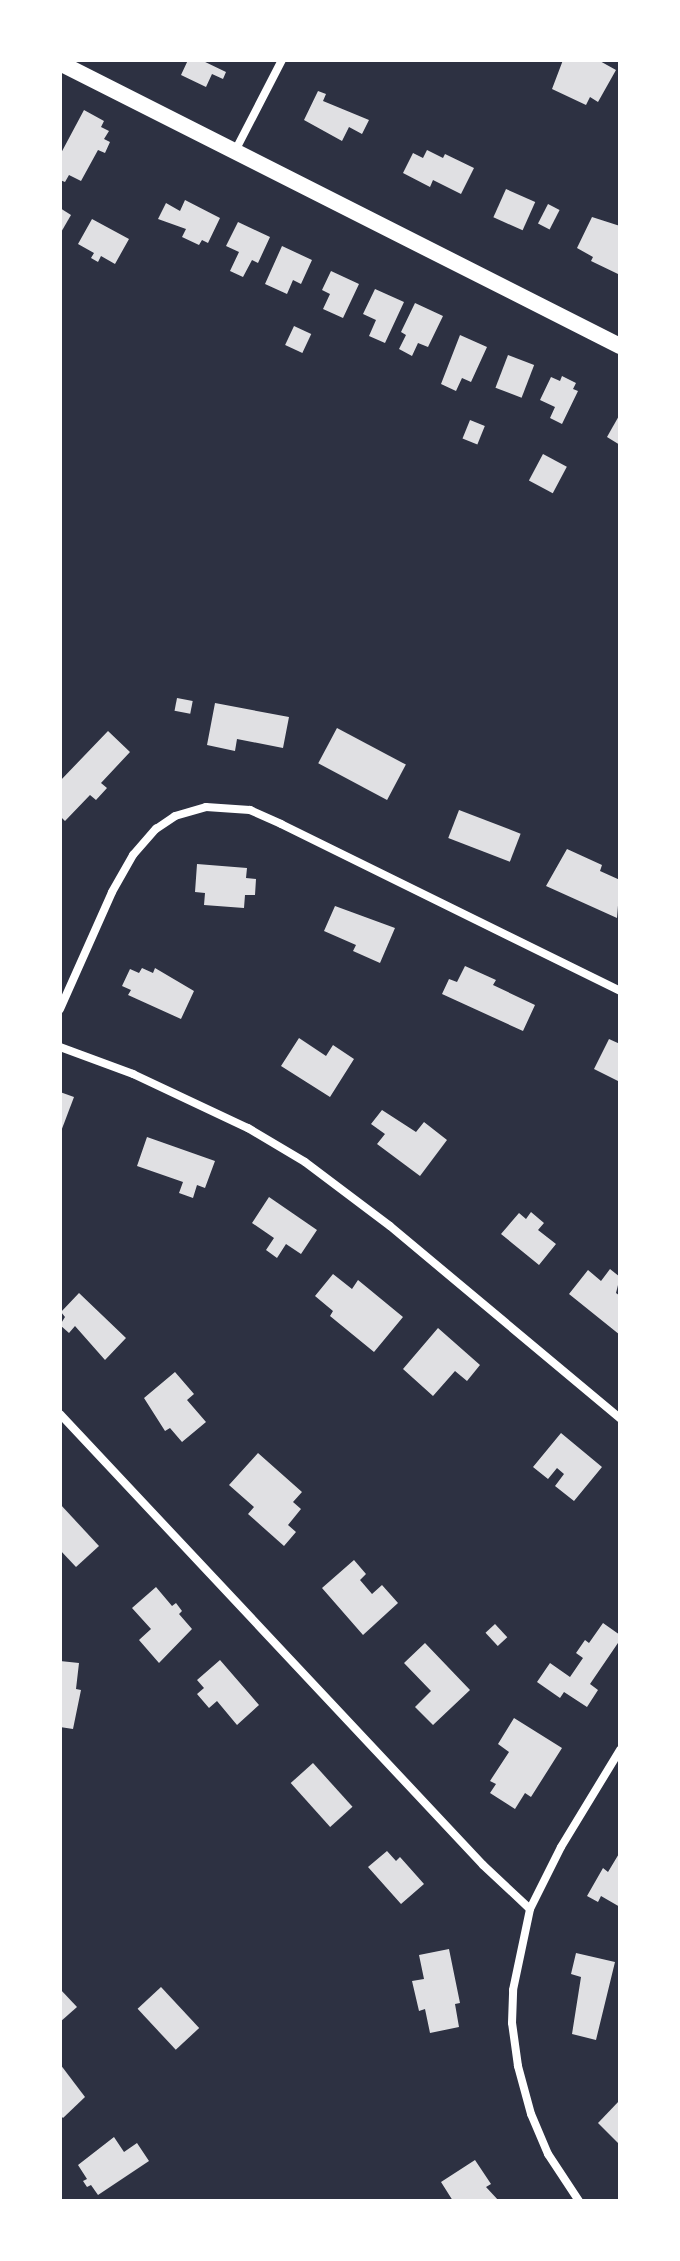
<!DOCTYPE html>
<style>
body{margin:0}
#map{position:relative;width:680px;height:2261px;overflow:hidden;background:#2d3142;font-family:Georgia,serif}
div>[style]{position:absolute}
.building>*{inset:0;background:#e0e0e3;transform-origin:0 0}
.minor>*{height:8px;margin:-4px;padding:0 4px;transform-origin:4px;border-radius:4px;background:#fff}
.secondary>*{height:16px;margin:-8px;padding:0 8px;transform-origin:8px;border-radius:8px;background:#fff}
span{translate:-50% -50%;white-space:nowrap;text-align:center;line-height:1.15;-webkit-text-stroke:7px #fff;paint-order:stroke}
.frame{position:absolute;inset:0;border:62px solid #fff;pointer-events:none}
</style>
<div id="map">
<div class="building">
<div style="clip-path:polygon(188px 60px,201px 60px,226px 72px,223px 79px,212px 74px,206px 87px,181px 75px)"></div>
<div style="clip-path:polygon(563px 60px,598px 60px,616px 70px,598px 102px,590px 97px,586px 105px,552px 89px)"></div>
<div style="clip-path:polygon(318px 91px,326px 94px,323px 101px,369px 120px,362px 134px,349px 127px,342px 141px,304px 120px)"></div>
<div style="clip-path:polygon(84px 110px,104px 121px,101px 127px,109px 131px,104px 139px,110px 142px,105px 153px,98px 150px,81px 181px,69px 175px,65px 182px,60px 180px,60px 155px)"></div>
<div style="clip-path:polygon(427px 150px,443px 158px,445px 154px,474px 168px,461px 194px,433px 180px,430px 187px,403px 173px,413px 153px,423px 158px)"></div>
<div style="left:506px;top:189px;width:32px;height:31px;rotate:24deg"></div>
<div style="clip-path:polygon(185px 200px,220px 218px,208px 243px,202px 240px,199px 245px,182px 237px,186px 229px,158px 219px,166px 203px,180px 211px)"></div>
<div style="left:548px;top:204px;width:13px;height:22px;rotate:27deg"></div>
<div style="clip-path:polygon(60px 208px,71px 215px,60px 234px)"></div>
<div style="clip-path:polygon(592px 217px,620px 226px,618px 274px,591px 261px,593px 257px,577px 248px)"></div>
<div style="clip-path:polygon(92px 219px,129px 239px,115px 264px,101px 256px,98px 262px,91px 258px,94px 253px,78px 244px)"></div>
<div style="clip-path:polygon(238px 222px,270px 237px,258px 263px,252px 260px,243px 277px,230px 271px,239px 252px,226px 246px)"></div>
<div style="clip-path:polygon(282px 246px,312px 260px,301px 284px,293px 280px,287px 294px,265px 284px)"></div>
<div style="clip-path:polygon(331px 271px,359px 284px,343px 318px,323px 309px,330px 294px,322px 290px)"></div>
<div style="clip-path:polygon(375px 289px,404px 302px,385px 343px,369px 336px,376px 320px,363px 314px)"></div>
<div style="clip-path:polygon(415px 303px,443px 316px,428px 347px,418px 343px,412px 356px,399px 349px,406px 335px,401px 332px)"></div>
<div style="left:294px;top:326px;width:19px;height:21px;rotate:25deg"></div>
<div style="clip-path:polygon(460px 335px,487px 347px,471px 382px,462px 378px,456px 391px,441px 384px)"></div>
<div style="left:508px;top:355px;width:28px;height:35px;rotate:21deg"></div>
<div style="clip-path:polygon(562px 376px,576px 383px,573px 389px,578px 391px,562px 424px,550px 418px,555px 407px,540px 400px,551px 377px,560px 381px)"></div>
<div style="clip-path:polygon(620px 414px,620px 445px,607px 437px)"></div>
<div style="left:470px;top:420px;width:16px;height:20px;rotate:22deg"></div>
<div style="left:543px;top:454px;width:27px;height:30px;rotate:28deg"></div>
<div style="left:177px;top:698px;width:16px;height:13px;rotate:11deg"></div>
<div style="clip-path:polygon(215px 703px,289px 717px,283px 748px,237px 739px,235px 751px,207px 745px)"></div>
<div style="left:337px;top:728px;width:78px;height:40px;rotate:28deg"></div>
<div style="clip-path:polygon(108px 731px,130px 752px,101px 783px,107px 788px,96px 800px,90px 795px,65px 821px,60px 816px,60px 781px)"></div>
<div style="left:459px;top:810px;width:66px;height:30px;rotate:21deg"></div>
<div style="clip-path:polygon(567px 849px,602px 865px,600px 871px,620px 880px,617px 918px,546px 886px)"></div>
<div style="clip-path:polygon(197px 864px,247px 868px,246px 878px,256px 879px,255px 895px,245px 895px,244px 908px,204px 905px,205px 893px,195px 892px)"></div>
<div style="clip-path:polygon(335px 906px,395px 928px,380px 963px,353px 951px,356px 945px,324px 931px)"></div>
<div style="clip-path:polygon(465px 966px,496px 980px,493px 985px,535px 1005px,523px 1031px,442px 994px,449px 979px,457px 982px)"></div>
<div style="clip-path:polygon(142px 968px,153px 973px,155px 968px,194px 991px,181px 1019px,128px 995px,131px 990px,122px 986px,130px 969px,139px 973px)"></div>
<div style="clip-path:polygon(299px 1038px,326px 1056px,333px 1045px,354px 1059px,330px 1097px,281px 1066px)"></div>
<div style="clip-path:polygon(609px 1039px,620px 1044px,620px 1082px,594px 1069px)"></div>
<div style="clip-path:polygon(60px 1092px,74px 1097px,60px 1134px)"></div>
<div style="clip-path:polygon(382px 1110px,416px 1132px,424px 1122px,447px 1140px,420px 1176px,377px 1144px,385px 1134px,371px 1124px)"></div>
<div style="clip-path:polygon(147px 1137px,215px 1161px,205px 1188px,197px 1185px,193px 1198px,179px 1193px,183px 1182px,137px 1166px)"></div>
<div style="clip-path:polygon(269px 1197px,317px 1230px,301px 1254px,286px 1244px,277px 1258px,266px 1250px,274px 1238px,252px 1223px)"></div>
<div style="clip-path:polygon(531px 1212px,544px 1223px,538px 1230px,556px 1244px,539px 1265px,501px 1234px,519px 1213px,526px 1219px)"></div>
<div style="clip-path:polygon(610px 1269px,620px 1277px,616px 1293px,620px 1296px,620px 1335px,569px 1294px,588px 1270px,601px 1281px)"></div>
<div style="clip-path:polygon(333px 1274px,352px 1289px,358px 1280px,403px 1317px,374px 1352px,330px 1316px,333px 1311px,315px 1296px)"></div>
<div style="clip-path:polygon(79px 1293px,126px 1338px,105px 1360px,75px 1326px,69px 1333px,60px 1325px,65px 1317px,61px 1312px)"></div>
<div style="clip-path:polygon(438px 1328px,480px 1365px,467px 1381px,455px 1371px,433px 1396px,403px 1369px)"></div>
<div style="clip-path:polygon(175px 1372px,194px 1394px,187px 1400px,206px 1422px,182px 1442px,170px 1428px,165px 1431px,144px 1398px)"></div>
<div style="clip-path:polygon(561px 1433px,602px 1467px,574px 1501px,555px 1486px,564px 1474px,557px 1468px,548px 1479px,533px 1467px)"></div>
<div style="clip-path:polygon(258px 1453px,302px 1492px,293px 1502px,301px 1509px,288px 1525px,296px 1532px,284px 1546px,248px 1514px,254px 1507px,229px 1485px)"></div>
<div style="clip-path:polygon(60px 1504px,99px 1546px,76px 1567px,60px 1550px)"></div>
<div style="clip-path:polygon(354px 1560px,366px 1574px,360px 1580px,372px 1594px,382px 1585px,398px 1603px,363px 1635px,322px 1588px)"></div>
<div style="clip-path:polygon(156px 1587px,172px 1606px,176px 1603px,182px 1611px,179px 1614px,192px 1629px,159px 1663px,139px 1640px,151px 1629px,132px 1608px)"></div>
<div style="clip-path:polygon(603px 1623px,620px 1635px,620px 1640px,590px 1684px,598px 1690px,587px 1707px,564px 1692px,560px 1698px,537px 1682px,550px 1663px,570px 1677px,583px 1658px,576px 1653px,585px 1640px,589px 1643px)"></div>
<div style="left:495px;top:1624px;width:18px;height:13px;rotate:47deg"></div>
<div style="clip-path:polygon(425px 1643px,470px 1690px,433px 1725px,415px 1707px,431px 1691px,404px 1663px)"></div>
<div style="clip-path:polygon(220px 1660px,259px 1705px,237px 1725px,217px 1701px,209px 1708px,197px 1694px,204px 1688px,197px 1680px)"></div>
<div style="clip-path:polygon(60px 1661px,79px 1663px,76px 1689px,81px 1690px,73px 1729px,60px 1727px)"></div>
<div style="clip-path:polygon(514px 1718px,562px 1748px,531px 1797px,525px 1793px,515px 1809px,490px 1793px,496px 1784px,490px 1781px,509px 1752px,498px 1744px)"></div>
<div style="left:313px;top:1763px;width:59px;height:30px;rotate:48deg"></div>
<div style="clip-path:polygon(387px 1851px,396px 1861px,400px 1857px,424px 1884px,401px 1904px,368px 1867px)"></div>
<div style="clip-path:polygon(620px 1852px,620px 1907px,601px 1896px,598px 1902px,587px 1896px,603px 1868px,608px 1872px)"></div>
<div style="clip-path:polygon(449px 1949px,460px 2003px,455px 2004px,459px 2027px,430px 2033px,425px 2009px,419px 2011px,412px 1981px,424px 1979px,419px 1955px)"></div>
<div style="clip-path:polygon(576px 1953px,615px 1962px,596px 2040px,572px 2034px,581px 1977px,571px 1974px)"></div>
<div style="left:161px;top:1987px;width:56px;height:32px;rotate:47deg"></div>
<div style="clip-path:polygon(60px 1989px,77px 2007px,60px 2022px)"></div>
<div style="clip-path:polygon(60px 2064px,85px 2097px,63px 2118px,60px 2115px)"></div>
<div style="clip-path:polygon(620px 2100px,620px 2145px,598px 2123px)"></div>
<div style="clip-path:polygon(114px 2137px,124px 2152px,137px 2143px,149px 2161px,98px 2195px,91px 2185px,87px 2187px,83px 2181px,87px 2179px,78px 2165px)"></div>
<div style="clip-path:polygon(475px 2160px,491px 2184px,486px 2187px,499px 2201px,453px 2201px,441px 2182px)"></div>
</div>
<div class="minor">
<div style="left:234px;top:153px;width:105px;rotate:-62.7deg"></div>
<div style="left:60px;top:1009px;width:128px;rotate:-66deg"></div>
<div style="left:112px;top:892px;width:43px;rotate:-60.4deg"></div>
<div style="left:133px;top:855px;width:35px;rotate:-49deg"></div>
<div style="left:156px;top:829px;width:23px;rotate:-34deg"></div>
<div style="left:175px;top:816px;width:32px;rotate:-16deg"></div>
<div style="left:206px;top:807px;width:44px;rotate:3.9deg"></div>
<div style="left:250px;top:810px;width:34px;rotate:24deg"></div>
<div style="left:281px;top:824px;width:378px;rotate:26.2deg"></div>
<div style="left:60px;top:1047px;width:78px;rotate:20.3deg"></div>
<div style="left:133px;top:1074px;width:127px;rotate:25.2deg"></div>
<div style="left:248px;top:1128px;width:66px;rotate:30.8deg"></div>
<div style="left:305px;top:1162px;width:106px;rotate:37deg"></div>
<div style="left:390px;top:1226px;width:300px;rotate:39.9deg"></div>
<div style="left:60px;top:1414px;width:618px;rotate:46.83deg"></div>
<div style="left:483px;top:1865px;width:64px;rotate:43.1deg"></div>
<div style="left:579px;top:2201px;width:56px;rotate:-123.4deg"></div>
<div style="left:548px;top:2154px;width:43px;rotate:-113deg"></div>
<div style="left:531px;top:2114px;width:50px;rotate:-105.2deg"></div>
<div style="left:518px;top:2066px;width:43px;rotate:-97.9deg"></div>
<div style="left:512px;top:2023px;width:33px;rotate:-88deg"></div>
<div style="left:513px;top:1990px;width:83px;rotate:-78.1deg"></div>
<div style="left:530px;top:1909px;width:69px;rotate:-63.4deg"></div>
<div style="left:561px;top:1847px;width:114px;rotate:-58.7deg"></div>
</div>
<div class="secondary">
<div style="left:60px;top:63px;width:627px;rotate:26.81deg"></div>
</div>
<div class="frame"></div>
</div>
